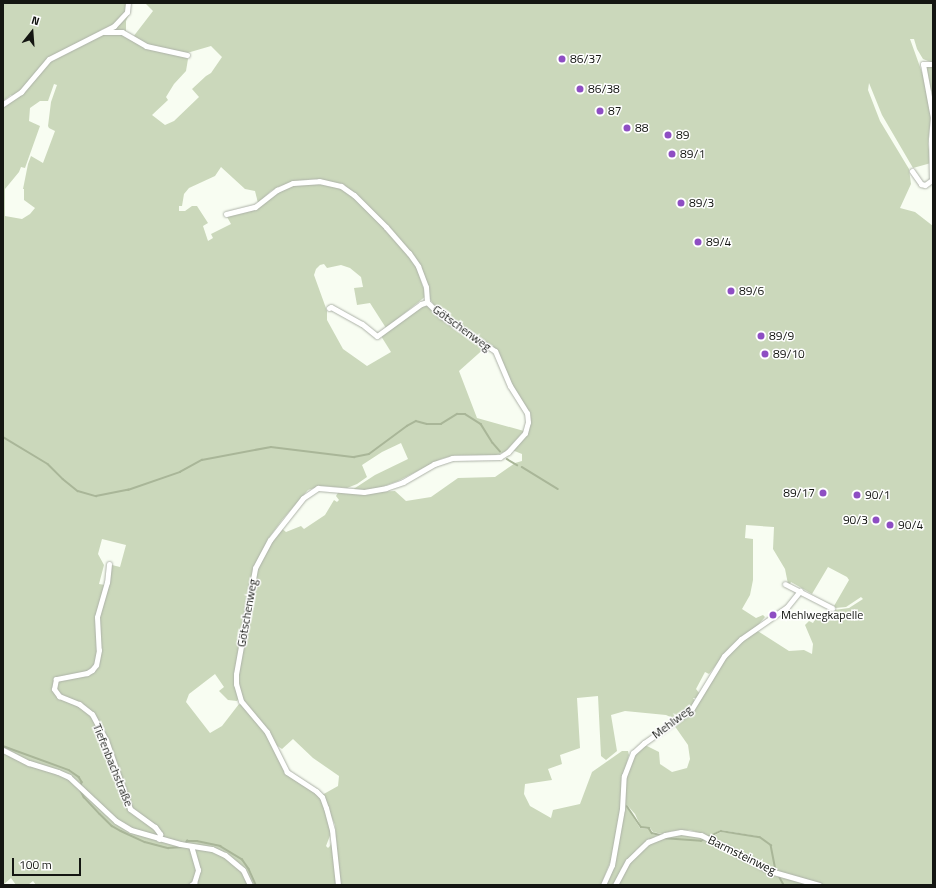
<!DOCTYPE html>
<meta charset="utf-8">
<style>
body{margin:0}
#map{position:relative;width:936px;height:888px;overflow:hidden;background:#f8fdf2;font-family:"Titillium Web",sans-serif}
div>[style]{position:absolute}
.green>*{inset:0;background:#cbd8bb}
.stream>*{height:1.5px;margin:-0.75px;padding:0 0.75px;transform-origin:0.75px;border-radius:0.75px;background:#a9b698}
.roads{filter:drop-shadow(0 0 1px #adb2a8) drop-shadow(0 0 1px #adb2a8)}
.minor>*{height:5px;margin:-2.5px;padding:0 2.5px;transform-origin:2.5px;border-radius:2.5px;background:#fff}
.dots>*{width:11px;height:11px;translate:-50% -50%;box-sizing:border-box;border:2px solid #fff;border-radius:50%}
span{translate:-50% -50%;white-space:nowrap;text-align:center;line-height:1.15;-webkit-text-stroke:3px #fff;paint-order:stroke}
.poi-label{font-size:12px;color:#141612}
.left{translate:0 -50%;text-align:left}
.right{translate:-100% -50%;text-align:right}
.street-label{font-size:12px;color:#141612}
.frame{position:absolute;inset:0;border:4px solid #141612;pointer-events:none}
.north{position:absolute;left:12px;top:12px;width:40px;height:40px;-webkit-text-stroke:3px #fff;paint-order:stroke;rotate:17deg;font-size:11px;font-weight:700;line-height:16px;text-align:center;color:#141612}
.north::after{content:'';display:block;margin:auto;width:14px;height:18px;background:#141612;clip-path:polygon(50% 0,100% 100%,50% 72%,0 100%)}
.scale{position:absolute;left:12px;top:858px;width:69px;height:18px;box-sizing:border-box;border:2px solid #141612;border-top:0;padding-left:5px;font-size:12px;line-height:14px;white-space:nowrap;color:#141612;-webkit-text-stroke:3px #fff;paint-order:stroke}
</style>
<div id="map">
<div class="green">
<div style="clip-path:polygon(evenodd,3px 3px,128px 3px,127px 11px,113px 25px,101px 30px,100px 33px,121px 34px,145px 48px,185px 55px,188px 59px,186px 71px,174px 84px,166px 97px,168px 100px,152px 115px,165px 125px,174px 121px,199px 97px,192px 89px,206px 76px,211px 73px,222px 57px,211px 46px,187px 53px,149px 46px,141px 43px,133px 37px,153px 11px,145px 3px,933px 3px,933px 63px,923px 59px,917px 49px,914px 39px,910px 39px,924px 78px,930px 105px,931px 116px,928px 144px,931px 163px,913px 168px,882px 115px,869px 83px,868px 90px,880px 121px,909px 169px,911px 184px,900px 208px,915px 212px,933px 226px,933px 885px,605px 885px,615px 856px,623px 807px,626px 776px,634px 754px,645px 745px,659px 752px,660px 764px,672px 772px,687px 768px,690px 759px,688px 745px,674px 725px,689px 714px,696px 706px,712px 676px,732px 649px,756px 630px,789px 651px,804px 650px,812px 654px,813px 644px,805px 625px,809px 621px,813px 623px,819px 612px,829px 618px,834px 610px,849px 608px,863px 599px,861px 597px,846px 607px,835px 608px,834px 606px,849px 580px,847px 577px,828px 567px,812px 594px,791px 582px,790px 584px,788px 584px,785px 569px,773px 549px,774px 527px,746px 525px,745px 538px,753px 539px,753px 580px,750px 595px,742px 609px,756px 618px,763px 615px,765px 617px,757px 626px,730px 647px,709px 674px,705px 672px,696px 689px,700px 694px,698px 698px,693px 698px,695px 701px,689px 710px,675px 719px,666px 715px,625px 711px,611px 715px,617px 751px,606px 760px,601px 756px,598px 696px,577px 698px,580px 748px,560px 755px,562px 764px,548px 769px,552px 780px,525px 784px,524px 794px,530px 806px,551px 818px,553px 810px,580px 804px,592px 772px,622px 751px,628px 751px,629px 755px,623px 777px,620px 809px,611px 860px,601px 885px,340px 885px,335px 825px,322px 795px,338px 786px,339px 776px,313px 758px,293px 739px,282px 749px,276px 745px,271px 735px,241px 697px,238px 673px,258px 566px,280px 527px,286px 532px,301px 526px,304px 529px,325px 515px,334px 500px,337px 502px,339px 500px,336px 496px,339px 491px,357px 493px,395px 491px,406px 501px,431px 497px,458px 478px,495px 477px,515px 463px,522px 461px,522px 454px,512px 450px,526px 434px,529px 428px,530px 419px,524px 406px,507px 377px,495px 350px,437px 310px,430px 299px,417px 261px,404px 245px,364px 203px,363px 205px,408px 253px,415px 263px,426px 296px,386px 328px,370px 303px,357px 305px,354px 288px,363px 287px,361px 277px,350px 268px,341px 265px,327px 268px,324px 264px,320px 265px,316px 269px,314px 275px,327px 311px,327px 320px,343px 349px,367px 366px,391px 352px,381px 336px,421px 306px,428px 305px,447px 321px,487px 346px,459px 371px,477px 418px,524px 431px,505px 452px,496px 455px,455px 455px,441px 459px,398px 481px,379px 488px,365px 491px,352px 490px,375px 475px,408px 459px,401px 443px,382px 452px,362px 465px,367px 477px,357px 484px,347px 488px,321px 486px,308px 490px,282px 520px,268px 539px,252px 575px,244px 620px,240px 629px,241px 637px,235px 671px,235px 687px,239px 698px,237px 701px,228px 700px,219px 691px,224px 687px,215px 674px,189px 694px,186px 702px,210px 733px,222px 726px,239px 704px,243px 706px,268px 735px,287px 775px,306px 785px,320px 797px,329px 819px,331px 833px,326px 846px,328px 848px,330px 846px,332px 839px,338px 885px,36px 885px,33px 881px,28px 885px,16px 885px,11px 878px,3px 885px,3px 105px,14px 97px,11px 95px,3px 101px,3px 3px,54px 84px,57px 85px,51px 102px,48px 126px,49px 128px,55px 131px,43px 163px,31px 156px,28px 164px,23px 189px,24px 189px,24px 200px,35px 208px,30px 214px,22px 219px,5px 216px,5px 189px,19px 172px,21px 167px,25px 168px,40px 126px,29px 121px,30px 108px,40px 101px,48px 101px,54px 84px,3px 3px,221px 167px,245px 189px,255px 191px,258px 203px,271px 191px,280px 186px,305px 180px,316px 179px,316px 181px,289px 186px,277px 191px,259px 206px,251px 210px,226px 215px,231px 224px,211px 234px,213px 238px,208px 241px,203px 226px,208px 223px,197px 206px,192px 206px,185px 211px,179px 211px,179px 206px,182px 206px,184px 194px,189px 188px,215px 176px,221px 167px,3px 3px,102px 539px,126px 545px,120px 567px,112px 565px,111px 567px,110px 576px,99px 615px,100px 647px,100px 656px,96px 667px,97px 652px,96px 614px,105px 585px,99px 584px,104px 565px,98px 554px,102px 539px,3px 3px,627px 805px,635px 814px,641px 827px,650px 828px,653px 832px,662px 834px,672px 831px,690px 830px,708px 836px,721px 830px,762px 837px,721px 832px,711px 837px,737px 851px,735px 854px,704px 837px,692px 834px,667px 836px,652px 841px,638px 852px,624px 870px,617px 883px,614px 884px,621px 869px,637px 849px,658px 835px,652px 834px,649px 829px,640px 828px,626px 806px,627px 805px)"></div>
<div style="clip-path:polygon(130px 12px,126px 21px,126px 31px,108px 30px,118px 26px)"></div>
<div style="clip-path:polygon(933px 65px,933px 93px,930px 89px,925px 68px)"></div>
</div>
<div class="stream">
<div style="left:3px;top:437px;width:52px;rotate:31deg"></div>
<div style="left:48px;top:464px;width:21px;rotate:45deg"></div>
<div style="left:63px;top:479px;width:19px;rotate:39deg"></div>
<div style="left:78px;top:491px;width:19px;rotate:16deg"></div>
<div style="left:96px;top:496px;width:33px;rotate:-11deg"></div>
<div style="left:128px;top:490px;width:55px;rotate:-19.1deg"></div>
<div style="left:180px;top:472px;width:25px;rotate:-29deg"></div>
<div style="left:202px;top:460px;width:70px;rotate:-10.7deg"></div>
<div style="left:271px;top:447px;width:84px;rotate:6.9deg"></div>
<div style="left:354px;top:457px;width:15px;rotate:-11deg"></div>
<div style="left:369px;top:454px;width:47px;rotate:-36.4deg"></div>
<div style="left:407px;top:426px;width:10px;rotate:-29deg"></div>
<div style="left:416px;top:421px;width:11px;rotate:15deg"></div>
<div style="left:427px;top:424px;width:14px"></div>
<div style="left:441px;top:424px;width:19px;rotate:-32deg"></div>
<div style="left:457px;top:414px;width:8px"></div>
<div style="left:465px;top:414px;width:19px;rotate:32deg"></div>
<div style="left:481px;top:424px;width:22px;rotate:58deg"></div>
<div style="left:493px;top:443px;width:11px;rotate:49deg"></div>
<div style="left:507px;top:459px;width:12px;rotate:31deg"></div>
<div style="left:522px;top:467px;width:42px;rotate:31.4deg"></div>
<div style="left:3px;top:746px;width:70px;rotate:20deg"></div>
<div style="left:69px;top:770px;width:12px;rotate:35deg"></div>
<div style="left:79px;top:777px;width:6px;rotate:59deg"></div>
<div style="left:82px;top:782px;width:4px;rotate:104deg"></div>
<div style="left:81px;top:791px;width:7px;rotate:63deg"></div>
<div style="left:84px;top:797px;width:23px;rotate:47deg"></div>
<div style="left:100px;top:814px;width:17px;rotate:45deg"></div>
<div style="left:112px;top:826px;width:10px;rotate:29deg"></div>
<div style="left:121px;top:831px;width:26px;rotate:25deg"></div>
<div style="left:145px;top:842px;width:24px;rotate:15deg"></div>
<div style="left:168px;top:848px;width:14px;rotate:-4deg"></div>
<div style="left:627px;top:806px;width:25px;rotate:56deg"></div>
<div style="left:641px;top:827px;width:8px;rotate:7deg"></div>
<div style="left:649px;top:828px;width:6px;rotate:59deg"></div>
<div style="left:652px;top:833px;width:8px;rotate:14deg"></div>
<div style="left:708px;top:837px;width:14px;rotate:-25deg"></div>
<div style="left:721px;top:831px;width:39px;rotate:9deg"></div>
<div style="left:760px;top:837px;width:14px;rotate:36deg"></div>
<div style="left:771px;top:845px;width:26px;rotate:79deg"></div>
<div style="left:662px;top:838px;width:39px;rotate:4deg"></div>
<div style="left:701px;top:841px;width:4px;rotate:-27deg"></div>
<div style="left:185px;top:844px;width:4px;rotate:-56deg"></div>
<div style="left:187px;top:841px;width:10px"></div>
<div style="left:197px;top:841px;width:24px;rotate:12deg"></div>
<div style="left:220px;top:846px;width:26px;rotate:31deg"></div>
<div style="left:242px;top:859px;width:12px;rotate:55deg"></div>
<div style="left:249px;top:869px;width:17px;rotate:66deg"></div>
<div style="left:779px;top:876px;width:10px;rotate:61deg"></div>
</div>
<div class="roads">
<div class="minor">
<div style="left:104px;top:32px;width:18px"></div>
<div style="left:122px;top:32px;width:28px;rotate:30deg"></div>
<div style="left:146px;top:46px;width:42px;rotate:12.4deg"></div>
<div style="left:3px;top:104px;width:22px;rotate:-34deg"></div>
<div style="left:21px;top:92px;width:43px;rotate:-49.7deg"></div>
<div style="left:49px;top:59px;width:73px;rotate:-26.9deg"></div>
<div style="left:114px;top:26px;width:19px;rotate:-47deg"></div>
<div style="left:127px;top:12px;width:9px;rotate:-84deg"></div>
<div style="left:912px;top:171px;width:16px;rotate:55deg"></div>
<div style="left:921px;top:184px;width:4px;rotate:14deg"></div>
<div style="left:925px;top:185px;width:9px;rotate:-36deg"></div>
<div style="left:932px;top:180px;width:41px;rotate:-91.4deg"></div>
<div style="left:931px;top:139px;width:21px;rotate:-85deg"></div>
<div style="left:933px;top:118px;width:55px;rotate:-100.5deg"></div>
<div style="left:923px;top:64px;width:10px"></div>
<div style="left:226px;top:214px;width:30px;rotate:-14deg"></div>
<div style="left:255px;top:207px;width:28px;rotate:-38deg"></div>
<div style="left:277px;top:190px;width:17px;rotate:-24deg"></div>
<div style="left:293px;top:183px;width:26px;rotate:-4deg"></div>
<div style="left:319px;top:181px;width:23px;rotate:13deg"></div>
<div style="left:341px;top:186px;width:16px;rotate:35deg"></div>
<div style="left:354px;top:195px;width:45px;rotate:45deg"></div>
<div style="left:386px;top:227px;width:35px;rotate:49deg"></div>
<div style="left:409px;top:253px;width:16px;rotate:55deg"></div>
<div style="left:418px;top:266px;width:22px;rotate:69deg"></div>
<div style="left:426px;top:287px;width:15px;rotate:86deg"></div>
<div style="left:329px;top:308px;width:2px;rotate:-27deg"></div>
<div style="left:331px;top:307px;width:35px;rotate:29deg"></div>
<div style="left:362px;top:324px;width:19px;rotate:39deg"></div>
<div style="left:377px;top:336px;width:54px;rotate:-36deg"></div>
<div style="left:421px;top:304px;width:6px;rotate:-18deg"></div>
<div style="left:109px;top:564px;width:18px;rotate:96deg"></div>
<div style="left:107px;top:582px;width:36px;rotate:106deg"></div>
<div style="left:97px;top:617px;width:33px;rotate:87deg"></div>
<div style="left:99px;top:650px;width:15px;rotate:101deg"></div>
<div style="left:96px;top:665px;width:6px;rotate:129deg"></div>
<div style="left:92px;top:670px;width:6px;rotate:149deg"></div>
<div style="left:87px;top:673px;width:32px;rotate:169deg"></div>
<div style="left:56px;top:679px;width:10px;rotate:101deg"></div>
<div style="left:54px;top:689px;width:9px;rotate:54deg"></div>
<div style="left:59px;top:696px;width:22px;rotate:22deg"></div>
<div style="left:79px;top:704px;width:16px;rotate:38deg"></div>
<div style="left:92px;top:714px;width:30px;rotate:62deg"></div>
<div style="left:106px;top:740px;width:73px;rotate:70.8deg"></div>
<div style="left:130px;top:809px;width:31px;rotate:36deg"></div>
<div style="left:155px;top:827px;width:9px;rotate:54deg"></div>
<div style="left:160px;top:834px;width:5px;rotate:101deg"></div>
<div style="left:785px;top:584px;width:53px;rotate:27.1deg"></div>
<div style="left:3px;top:750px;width:29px;rotate:27deg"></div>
<div style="left:29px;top:763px;width:30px;rotate:17deg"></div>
<div style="left:58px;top:772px;width:12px;rotate:24deg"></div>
<div style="left:69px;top:777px;width:64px;rotate:43.1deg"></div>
<div style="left:116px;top:821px;width:17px;rotate:31deg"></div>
<div style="left:131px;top:830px;width:51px;rotate:15.9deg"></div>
<div style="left:180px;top:844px;width:32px;rotate:9deg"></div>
<div style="left:212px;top:849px;width:14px;rotate:25deg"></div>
<div style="left:225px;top:855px;width:23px;rotate:40deg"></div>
<div style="left:243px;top:870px;width:17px;rotate:65deg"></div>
<div style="left:191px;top:885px;width:4px;rotate:-34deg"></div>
<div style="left:194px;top:883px;width:14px;rotate:-73deg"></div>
<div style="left:198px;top:870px;width:25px;rotate:-106deg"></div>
<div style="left:338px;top:885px;width:55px;rotate:-96.2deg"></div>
<div style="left:332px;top:830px;width:23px;rotate:-105deg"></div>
<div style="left:326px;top:808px;width:12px;rotate:-110deg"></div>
<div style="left:322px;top:797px;width:8px;rotate:-135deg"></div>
<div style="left:316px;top:791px;width:35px;rotate:-147deg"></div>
<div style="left:287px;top:772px;width:45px;rotate:-116.6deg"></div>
<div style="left:267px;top:732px;width:40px;rotate:-130deg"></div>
<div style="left:241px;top:701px;width:18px;rotate:-106deg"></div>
<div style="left:236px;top:684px;width:10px;rotate:-90deg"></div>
<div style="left:236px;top:674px;width:108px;rotate:-79.8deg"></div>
<div style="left:255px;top:568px;width:32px;rotate:-62deg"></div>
<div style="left:270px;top:540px;width:53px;rotate:-51.8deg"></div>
<div style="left:303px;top:498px;width:18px;rotate:-34deg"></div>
<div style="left:318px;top:488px;width:46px;rotate:5deg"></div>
<div style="left:364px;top:492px;width:22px;rotate:-10deg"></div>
<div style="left:386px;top:488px;width:18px;rotate:-19deg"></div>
<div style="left:403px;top:482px;width:36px;rotate:-30deg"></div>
<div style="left:434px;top:464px;width:19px;rotate:-18deg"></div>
<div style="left:452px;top:458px;width:48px;rotate:-1.2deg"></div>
<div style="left:500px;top:457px;width:9px;rotate:-32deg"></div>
<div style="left:508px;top:452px;width:25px;rotate:-48deg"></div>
<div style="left:525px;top:433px;width:11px;rotate:-75deg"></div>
<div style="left:528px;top:422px;width:9px;rotate:-96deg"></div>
<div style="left:527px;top:413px;width:32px;rotate:-122deg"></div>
<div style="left:510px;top:386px;width:38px;rotate:-113deg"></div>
<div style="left:495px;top:351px;width:64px;rotate:-147.1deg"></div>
<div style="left:441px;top:316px;width:20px;rotate:-135deg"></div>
<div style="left:603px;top:885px;width:22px;rotate:-66deg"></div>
<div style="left:612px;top:865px;width:57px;rotate:-79.9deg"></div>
<div style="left:622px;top:809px;width:33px;rotate:-87deg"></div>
<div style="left:624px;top:776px;width:25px;rotate:-69deg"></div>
<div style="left:633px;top:753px;width:15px;rotate:-42deg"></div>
<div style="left:644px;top:743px;width:57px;rotate:-35.1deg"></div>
<div style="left:691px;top:710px;width:63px;rotate:-58.6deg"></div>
<div style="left:724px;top:656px;width:24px;rotate:-45deg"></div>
<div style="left:741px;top:639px;width:56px;rotate:-34.8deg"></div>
<div style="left:787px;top:607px;width:21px;rotate:-51deg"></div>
<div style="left:615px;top:885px;width:27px;rotate:-62deg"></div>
<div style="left:628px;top:861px;width:28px;rotate:-44deg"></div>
<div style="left:648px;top:842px;width:18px;rotate:-22deg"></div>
<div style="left:665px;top:835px;width:16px;rotate:-11deg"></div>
<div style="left:681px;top:832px;width:20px;rotate:9deg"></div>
<div style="left:701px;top:835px;width:78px;rotate:27.6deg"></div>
<div style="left:770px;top:871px;width:51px;rotate:15.9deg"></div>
</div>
</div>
<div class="dots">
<div style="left:562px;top:59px;background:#8e4ec3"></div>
<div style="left:580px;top:89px;background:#8e4ec3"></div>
<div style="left:600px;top:111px;background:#8e4ec3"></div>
<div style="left:627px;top:128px;background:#8e4ec3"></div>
<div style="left:668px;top:135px;background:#8e4ec3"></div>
<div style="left:672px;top:154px;background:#8e4ec3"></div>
<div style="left:681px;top:203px;background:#8e4ec3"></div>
<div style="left:698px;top:242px;background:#8e4ec3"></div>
<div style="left:731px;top:291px;background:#8e4ec3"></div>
<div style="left:761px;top:336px;background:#8e4ec3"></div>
<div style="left:765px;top:354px;background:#8e4ec3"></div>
<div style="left:823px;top:493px;background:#8e4ec3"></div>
<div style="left:857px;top:495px;background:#8e4ec3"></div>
<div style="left:876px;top:520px;background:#8e4ec3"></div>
<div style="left:890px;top:525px;background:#8e4ec3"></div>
<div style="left:773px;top:615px;background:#8e4ec3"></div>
</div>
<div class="poi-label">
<span class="left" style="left:570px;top:59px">86/37</span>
<span class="left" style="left:588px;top:89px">86/38</span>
<span class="left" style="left:608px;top:111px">87</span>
<span class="left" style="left:635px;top:128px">88</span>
<span class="left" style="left:676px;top:135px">89</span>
<span class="left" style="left:680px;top:154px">89/1</span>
<span class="left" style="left:689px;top:203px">89/3</span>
<span class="left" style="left:706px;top:242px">89/4</span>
<span class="left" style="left:739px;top:291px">89/6</span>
<span class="left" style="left:769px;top:336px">89/9</span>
<span class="left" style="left:773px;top:354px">89/10</span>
<span class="right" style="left:815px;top:493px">89/17</span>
<span class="left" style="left:865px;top:495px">90/1</span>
<span class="right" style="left:868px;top:520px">90/3</span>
<span class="left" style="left:898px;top:525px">90/4</span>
<span class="left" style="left:781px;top:615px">Mehlwegkapelle</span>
</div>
<div class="street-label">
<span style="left:462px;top:328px;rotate:36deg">Götschenweg</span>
<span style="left:247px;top:613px;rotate:-80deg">Götschenweg</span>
<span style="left:672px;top:722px;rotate:-37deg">Mehlweg</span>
<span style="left:113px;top:765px;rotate:68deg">Tiefenbachstraße</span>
<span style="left:742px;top:855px;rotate:26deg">Barmsteinweg</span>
</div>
<div class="frame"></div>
<div class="north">N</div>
<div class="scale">100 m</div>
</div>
